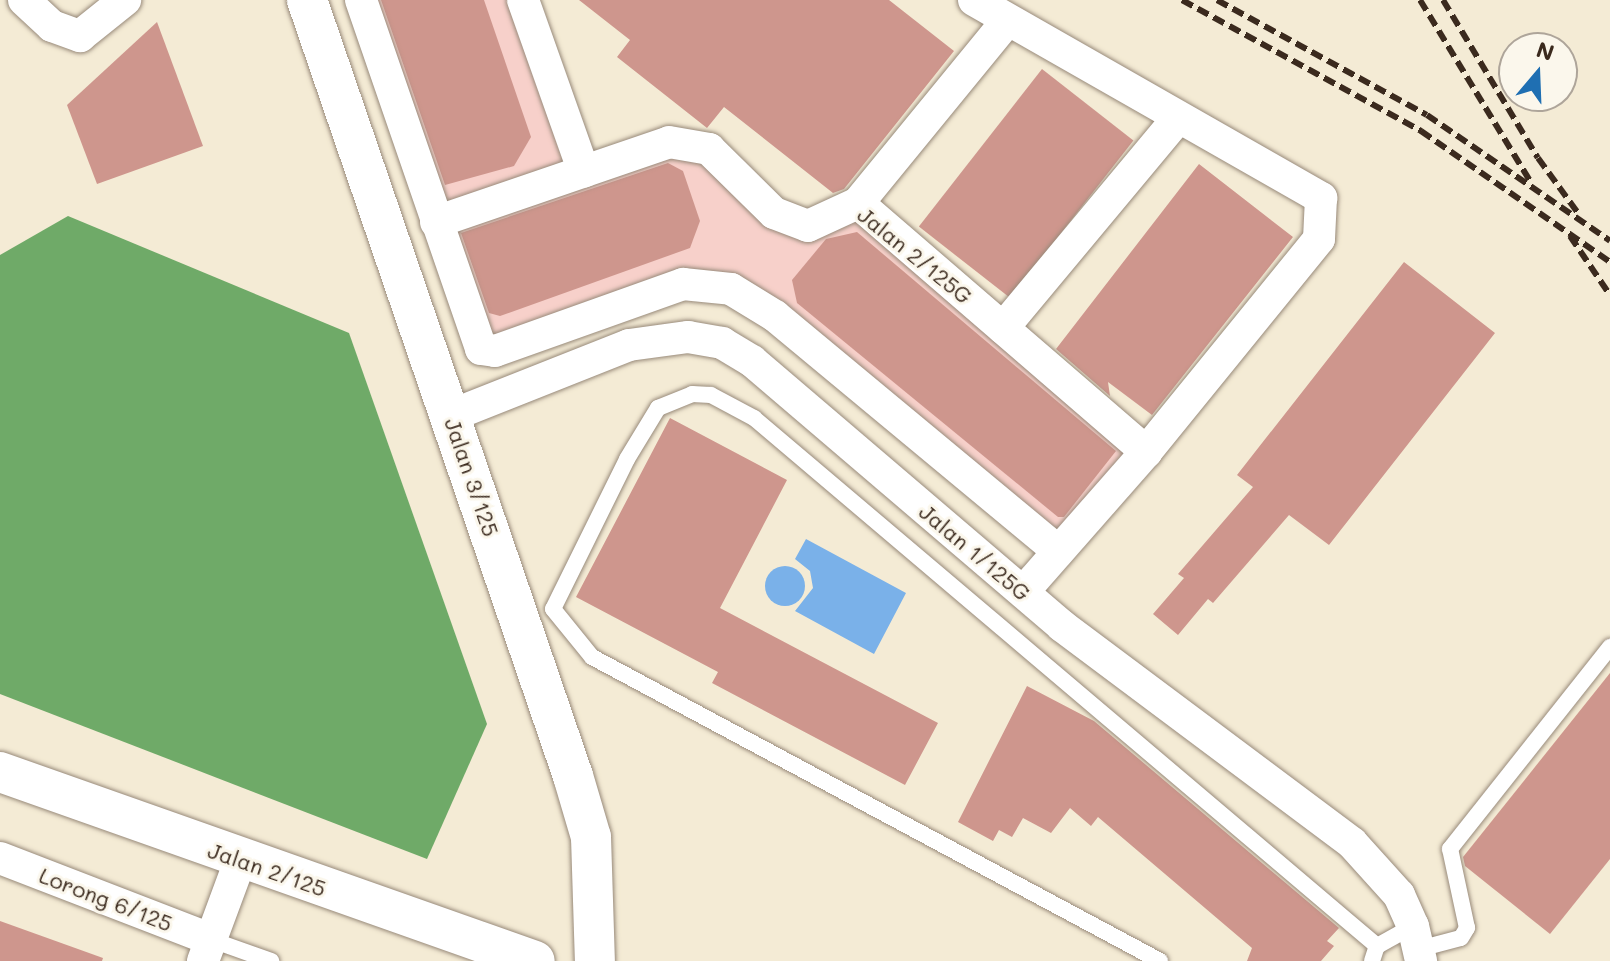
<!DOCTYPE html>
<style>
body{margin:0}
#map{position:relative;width:1610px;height:961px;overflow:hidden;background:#f4ebd5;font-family:Mali,sans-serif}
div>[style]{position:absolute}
.built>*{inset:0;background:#f7d0ca}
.forest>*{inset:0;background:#6faa68}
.water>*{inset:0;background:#7ab1e9}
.round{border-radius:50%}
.building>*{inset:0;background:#ce968d;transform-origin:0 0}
.roads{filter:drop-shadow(0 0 2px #988a7a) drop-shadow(0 0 2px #988a7a)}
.service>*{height:16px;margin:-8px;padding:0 8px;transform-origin:8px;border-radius:8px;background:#fff}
.minor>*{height:32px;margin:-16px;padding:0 16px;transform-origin:16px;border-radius:16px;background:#fff}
.tertiary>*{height:40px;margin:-20px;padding:0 20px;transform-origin:20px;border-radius:20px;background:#fff}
.rail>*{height:6px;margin-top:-3px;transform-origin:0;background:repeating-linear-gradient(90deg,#3b2a1e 0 12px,transparent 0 18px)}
span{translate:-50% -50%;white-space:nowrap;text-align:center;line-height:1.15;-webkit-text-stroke:6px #fbf7ec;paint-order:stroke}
.street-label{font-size:22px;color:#3b2a1e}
.north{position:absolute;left:1498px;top:32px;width:80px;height:80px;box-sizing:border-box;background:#fbf7ec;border:2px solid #aea59a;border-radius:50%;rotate:19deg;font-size:22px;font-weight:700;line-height:32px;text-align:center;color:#3b2a1e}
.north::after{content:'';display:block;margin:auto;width:28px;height:36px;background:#1f6fb2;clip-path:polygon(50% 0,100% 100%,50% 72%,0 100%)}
</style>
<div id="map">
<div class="built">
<div style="clip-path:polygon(367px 0,511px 0,574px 180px,668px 149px,706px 159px,769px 223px,855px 216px,1130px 452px,1057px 535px,735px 279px,489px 344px)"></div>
</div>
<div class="forest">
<div style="clip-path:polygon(68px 216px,349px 333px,487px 724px,427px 859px,0 694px,0 255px)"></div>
</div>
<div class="water">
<div style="clip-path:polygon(806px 539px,906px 593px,874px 654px,795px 611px,813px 588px,810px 571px,795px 559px)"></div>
<div class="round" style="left:765px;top:566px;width:40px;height:40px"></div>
</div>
<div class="building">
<div style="clip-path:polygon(381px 0,484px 0,531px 137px,514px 166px,445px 185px)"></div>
<div style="clip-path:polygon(579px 0,889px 0,954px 51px,844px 189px,833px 193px,724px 107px,707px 128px,617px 57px,630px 40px)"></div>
<div style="clip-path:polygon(157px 22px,203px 146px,97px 184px,67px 105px)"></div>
<div style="left:1042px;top:69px;width:116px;height:200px;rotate:38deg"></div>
<div style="clip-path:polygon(668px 163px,683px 171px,700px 221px,690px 248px,500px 316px,489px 313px,461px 233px)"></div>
<div style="clip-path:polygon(1199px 164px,1293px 237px,1152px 415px,1108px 382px,1110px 396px,1056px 349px)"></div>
<div style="clip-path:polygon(857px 232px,1116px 451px,1064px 517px,1058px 517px,797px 303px,792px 280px,826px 239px)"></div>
<div style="clip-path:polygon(1404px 262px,1495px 333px,1329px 545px,1289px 515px,1213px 603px,1208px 599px,1178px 635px,1153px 614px,1184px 578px,1178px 574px,1253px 487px,1237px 475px)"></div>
<div style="clip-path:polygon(670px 418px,787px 480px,720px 608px,938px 723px,905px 785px,712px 683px,718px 672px,576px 597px)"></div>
<div style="clip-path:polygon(1610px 673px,1610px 859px,1550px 934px,1465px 866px,1463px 857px)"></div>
<div style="clip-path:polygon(1027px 686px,1094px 721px,1339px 928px,1327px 941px,1334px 946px,1321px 961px,1247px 961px,1252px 948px,1098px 817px,1091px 826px,1070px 808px,1051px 833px,1023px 818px,1012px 837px,999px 830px,993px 841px,958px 822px)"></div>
<div style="clip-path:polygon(0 921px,103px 958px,102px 961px,0 961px)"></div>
</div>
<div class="roads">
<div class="service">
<div style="left:212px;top:940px;width:63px;rotate:19.6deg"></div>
<div style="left:1419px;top:949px;width:43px;rotate:-14.7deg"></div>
<div style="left:1461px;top:938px;width:12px;rotate:-59deg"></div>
<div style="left:1467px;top:928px;width:81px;rotate:-102.1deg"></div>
<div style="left:1450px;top:849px;width:258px;rotate:-51.6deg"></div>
<div style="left:1160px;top:961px;width:644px;rotate:-151.84deg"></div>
<div style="left:592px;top:657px;width:62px;rotate:-129.1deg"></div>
<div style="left:553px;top:609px;width:167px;rotate:-63.7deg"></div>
<div style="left:627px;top:459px;width:60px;rotate:-58.7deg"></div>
<div style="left:658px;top:408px;width:37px;rotate:-22deg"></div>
<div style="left:692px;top:394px;width:19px;rotate:3deg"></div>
<div style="left:711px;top:395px;width:49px;rotate:28.1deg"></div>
<div style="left:754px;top:418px;width:817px;rotate:40.28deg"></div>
<div style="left:1372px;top:961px;width:16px;rotate:-72deg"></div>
<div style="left:1377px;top:946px;width:41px;rotate:-29.1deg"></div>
</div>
<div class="minor">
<div style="left:24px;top:0;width:38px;rotate:43deg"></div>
<div style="left:52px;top:26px;width:30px;rotate:20deg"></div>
<div style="left:80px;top:36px;width:58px;rotate:-38.7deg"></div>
<div style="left:361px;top:0;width:369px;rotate:71deg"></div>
<div style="left:481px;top:349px;width:14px;rotate:8deg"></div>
<div style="left:495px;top:351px;width:200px;rotate:-19.6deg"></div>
<div style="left:683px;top:284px;width:48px;rotate:5.9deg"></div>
<div style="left:731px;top:289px;width:52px;rotate:31.5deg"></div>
<div style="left:775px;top:316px;width:368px;rotate:39.7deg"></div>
<div style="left:523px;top:0;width:182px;rotate:70.5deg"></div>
<div style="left:974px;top:0;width:400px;rotate:29.7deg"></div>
<div style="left:1321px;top:198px;width:41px;rotate:92.8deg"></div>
<div style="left:1319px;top:239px;width:274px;rotate:129.1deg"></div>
<div style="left:1146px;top:452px;width:186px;rotate:131.3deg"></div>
<div style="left:858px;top:203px;width:234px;rotate:-50.7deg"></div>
<div style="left:436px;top:222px;width:246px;rotate:-18.9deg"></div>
<div style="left:669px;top:142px;width:41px;rotate:9.9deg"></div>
<div style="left:709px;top:149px;width:91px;rotate:44.6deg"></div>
<div style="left:774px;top:213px;width:36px;rotate:21deg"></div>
<div style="left:808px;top:226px;width:55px;rotate:-24.7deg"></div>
<div style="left:858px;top:203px;width:381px;rotate:40.8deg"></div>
<div style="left:1003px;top:328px;width:273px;rotate:-50.2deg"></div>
<div style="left:450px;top:416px;width:193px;rotate:-21.6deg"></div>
<div style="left:629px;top:345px;width:60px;rotate:-7.7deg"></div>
<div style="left:688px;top:337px;width:35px;rotate:10deg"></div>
<div style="left:722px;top:343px;width:35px;rotate:31deg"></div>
<div style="left:752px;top:361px;width:408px;rotate:40.5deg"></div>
<div style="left:1062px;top:626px;width:362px;rotate:36.8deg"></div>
<div style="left:1352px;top:843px;width:70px;rotate:47.9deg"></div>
<div style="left:1399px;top:895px;width:34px;rotate:66deg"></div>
<div style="left:1413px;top:926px;width:36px;rotate:77deg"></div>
<div style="left:0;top:858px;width:227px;rotate:21.1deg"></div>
<div style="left:203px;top:961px;width:107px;rotate:-69.7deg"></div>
</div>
<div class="tertiary">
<div style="left:307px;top:0;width:820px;rotate:71.08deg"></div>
<div style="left:573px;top:776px;width:64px;rotate:73.6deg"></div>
<div style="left:591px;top:837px;width:124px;rotate:88.2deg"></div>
<div style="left:0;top:772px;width:567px;rotate:19.46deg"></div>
</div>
</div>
<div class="rail">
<div style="left:1182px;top:0;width:273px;rotate:28.7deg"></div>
<div style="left:1421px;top:131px;width:230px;rotate:34.7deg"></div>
<div style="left:1217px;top:0;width:239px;rotate:28.7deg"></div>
<div style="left:1427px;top:115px;width:222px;rotate:34.5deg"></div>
<div style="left:1420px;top:0;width:212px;rotate:58.7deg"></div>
<div style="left:1443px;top:0;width:184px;rotate:59deg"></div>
<div style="left:1538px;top:158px;width:68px;rotate:54deg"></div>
<div style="left:1570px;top:236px;width:71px;rotate:55.9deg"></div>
</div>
<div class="street-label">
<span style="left:915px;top:255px;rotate:39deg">Jalan 2/125G</span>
<span style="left:472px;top:477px;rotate:71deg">Jalan 3/125</span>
<span style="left:975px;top:552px;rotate:40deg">Jalan 1/125G</span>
<span style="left:267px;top:869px;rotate:19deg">Jalan 2/125</span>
<span style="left:106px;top:899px;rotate:21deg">Lorong 6/125</span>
</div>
<div class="north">N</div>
</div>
